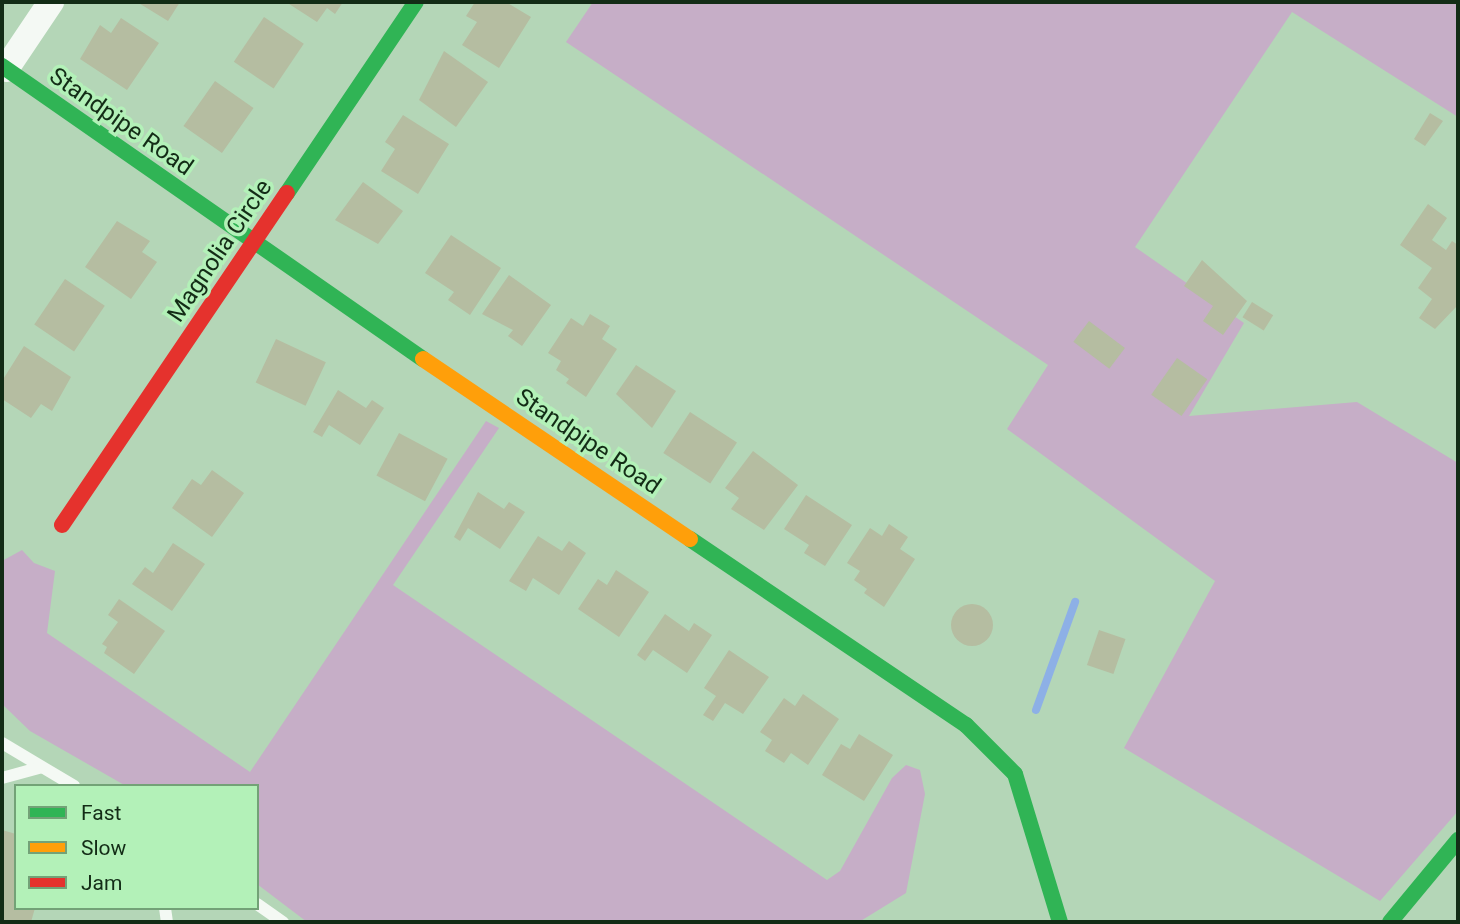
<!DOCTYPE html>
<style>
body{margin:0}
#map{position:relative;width:1460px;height:924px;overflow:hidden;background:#b4d6b7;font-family:Roboto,sans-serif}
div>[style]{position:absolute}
.green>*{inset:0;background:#c6aec7}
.stream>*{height:8px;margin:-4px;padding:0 4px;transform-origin:4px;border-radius:4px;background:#8db0e6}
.building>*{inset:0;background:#b5bda1;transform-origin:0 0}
.round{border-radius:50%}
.lane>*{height:12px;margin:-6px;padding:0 6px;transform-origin:6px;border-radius:6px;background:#f4f9f4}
.street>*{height:26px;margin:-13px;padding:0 13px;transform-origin:13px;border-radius:13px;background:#f4f9f4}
.fast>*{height:16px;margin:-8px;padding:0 8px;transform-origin:8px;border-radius:8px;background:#30b455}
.slow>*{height:16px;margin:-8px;padding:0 8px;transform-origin:8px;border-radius:8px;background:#ff9f0a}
.jam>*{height:16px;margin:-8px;padding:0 8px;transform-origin:8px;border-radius:8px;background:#e5322d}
span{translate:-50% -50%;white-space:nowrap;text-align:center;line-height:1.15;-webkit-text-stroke:7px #b3f1b8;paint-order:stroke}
.street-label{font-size:24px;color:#132c16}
.frame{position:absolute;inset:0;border:4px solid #132c16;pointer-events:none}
.legend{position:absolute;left:14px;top:784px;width:245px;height:126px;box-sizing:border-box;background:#b3f1b8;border:2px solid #73a277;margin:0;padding:9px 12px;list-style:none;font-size:21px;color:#132c16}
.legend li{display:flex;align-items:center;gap:14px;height:35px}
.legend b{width:35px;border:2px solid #73a277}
</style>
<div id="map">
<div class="green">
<div style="clip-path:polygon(593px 2px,1458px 2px,1458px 117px,1292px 12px,1135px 247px,1244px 323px,1189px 416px,1357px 402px,1458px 463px,1458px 811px,1380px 901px,1124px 748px,1215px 581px,1007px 429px,1048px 365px,566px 42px)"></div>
<div style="clip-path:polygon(486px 421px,499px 428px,393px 585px,827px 880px,840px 871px,892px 778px,906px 765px,920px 770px,925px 794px,906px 893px,859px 922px,307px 922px,257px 884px,257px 786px,126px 786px,30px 731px,2px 704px,2px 561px,22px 550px,34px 563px,55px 571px,47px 633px,250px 772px)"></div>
</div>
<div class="stream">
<div style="left:1036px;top:710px;width:115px;rotate:-70.1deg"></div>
</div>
<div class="building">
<div style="clip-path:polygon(137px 2px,180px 2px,168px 21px)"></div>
<div style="clip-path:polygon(286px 2px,343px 2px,335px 14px,327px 8px,317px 22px)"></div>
<div style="clip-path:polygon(475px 2px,506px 2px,531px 17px,499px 68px,462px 45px,477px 22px,466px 16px)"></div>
<div style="left:264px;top:17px;width:48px;height:54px;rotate:34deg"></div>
<div style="clip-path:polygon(121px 18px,159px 43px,127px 90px,80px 59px,100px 25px,111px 33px)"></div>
<div style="clip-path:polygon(444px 51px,488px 82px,456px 127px,419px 100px)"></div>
<div style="left:215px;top:81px;width:47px;height:55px;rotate:35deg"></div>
<div style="clip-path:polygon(1430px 113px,1443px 121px,1425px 146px,1414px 139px)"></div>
<div style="clip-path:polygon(403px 115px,449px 144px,418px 194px,381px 171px,395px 149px,385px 142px)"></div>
<div style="clip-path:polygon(363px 182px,403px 211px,378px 244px,335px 220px)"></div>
<div style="clip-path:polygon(1428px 204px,1447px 218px,1432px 240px,1446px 250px,1452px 241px,1458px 245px,1458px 305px,1435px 329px,1419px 318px,1432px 299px,1418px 288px,1432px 268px,1400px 245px)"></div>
<div style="clip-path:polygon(117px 221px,150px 241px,142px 252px,157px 262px,131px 299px,85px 267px)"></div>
<div style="clip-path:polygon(451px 235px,501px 268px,470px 315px,448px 300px,454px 292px,425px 273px)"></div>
<div style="clip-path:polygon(1202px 260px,1247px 301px,1223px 335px,1203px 321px,1213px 306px,1184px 286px)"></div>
<div style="clip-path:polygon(509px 275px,551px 305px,522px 346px,508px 336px,513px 330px,482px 314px)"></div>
<div style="left:65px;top:279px;width:48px;height:55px;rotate:34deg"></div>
<div style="left:1252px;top:302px;width:25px;height:18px;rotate:32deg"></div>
<div style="clip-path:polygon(590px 314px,610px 326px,602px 339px,617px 349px,586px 397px,566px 383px,569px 379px,556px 370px,561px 361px,548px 353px,571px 318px,583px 326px)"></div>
<div style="left:1089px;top:321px;width:45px;height:26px;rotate:37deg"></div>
<div style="left:276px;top:339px;width:55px;height:48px;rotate:25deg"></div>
<div style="clip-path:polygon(24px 346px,71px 377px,52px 411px,41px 404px,31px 418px,2px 399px,2px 381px)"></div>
<div style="left:1177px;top:358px;width:37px;height:45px;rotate:35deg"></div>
<div style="clip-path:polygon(636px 365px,676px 391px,652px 428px,616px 394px)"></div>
<div style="clip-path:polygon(338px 390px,366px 408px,372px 400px,384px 408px,360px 445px,329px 425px,322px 437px,313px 432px)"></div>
<div style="left:690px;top:412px;width:56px;height:49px;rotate:33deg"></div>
<div style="left:399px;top:433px;width:55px;height:48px;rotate:28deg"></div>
<div style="clip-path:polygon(753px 451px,798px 485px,764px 530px,731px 509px,739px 498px,725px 488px)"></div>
<div style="clip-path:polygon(212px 470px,244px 493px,212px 537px,172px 508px,192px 479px,201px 485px)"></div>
<div style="clip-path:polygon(478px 492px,504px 509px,509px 502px,525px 512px,500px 549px,468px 528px,460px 541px,454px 537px)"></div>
<div style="clip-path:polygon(806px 495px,852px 525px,825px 566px,804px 553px,809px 545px,784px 529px)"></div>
<div style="clip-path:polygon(889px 524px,908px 537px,900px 549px,915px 559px,884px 607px,864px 593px,867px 589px,854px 580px,860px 571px,847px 563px,870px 528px,882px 536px)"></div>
<div style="clip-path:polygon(538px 536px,562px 551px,569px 541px,586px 553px,559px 595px,533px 578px,526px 591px,509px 581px)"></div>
<div style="clip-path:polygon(173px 543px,205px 564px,172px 611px,132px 584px,145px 567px,153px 573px)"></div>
<div style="clip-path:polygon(616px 570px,649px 592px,619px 637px,578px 609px,598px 579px,607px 585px)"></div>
<div style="clip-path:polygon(119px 599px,165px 631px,134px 674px,104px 653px,107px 647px,102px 644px,118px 622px,108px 615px)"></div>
<div class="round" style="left:951px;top:604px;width:42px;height:42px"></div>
<div style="clip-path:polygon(665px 614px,689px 631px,694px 623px,712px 635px,687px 673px,653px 650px,645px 661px,637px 655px)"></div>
<div style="left:1099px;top:630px;width:28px;height:37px;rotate:19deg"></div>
<div style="clip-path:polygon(729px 650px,769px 677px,743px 714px,725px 703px,713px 721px,703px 715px,716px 696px,704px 688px)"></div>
<div style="clip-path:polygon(803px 694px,839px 719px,808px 765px,791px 753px,784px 763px,765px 751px,772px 740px,760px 732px,784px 698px,795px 706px)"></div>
<div style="clip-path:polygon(859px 734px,893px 755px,864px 801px,822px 775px,841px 744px,850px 749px)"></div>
<div style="clip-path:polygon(2px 830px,16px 834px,16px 908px,35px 908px,31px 922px,2px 922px)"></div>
</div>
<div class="lane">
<div style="left:2px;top:743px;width:84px;rotate:30.8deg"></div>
<div style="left:2px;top:778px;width:41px;rotate:-15.4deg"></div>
<div style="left:257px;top:904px;width:32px;rotate:35deg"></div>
<div style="left:165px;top:908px;width:14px;rotate:82deg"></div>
</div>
<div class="street">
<div style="left:6px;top:69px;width:81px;rotate:-56.1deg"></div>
</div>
<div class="fast">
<div style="left:2px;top:66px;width:513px;rotate:34.84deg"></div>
<div style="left:287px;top:193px;width:230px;rotate:-56deg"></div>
<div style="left:690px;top:539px;width:333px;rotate:34deg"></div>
<div style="left:966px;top:725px;width:69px;rotate:45deg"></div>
<div style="left:1015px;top:774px;width:155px;rotate:73.1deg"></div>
<div style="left:1390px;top:922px;width:107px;rotate:-50.3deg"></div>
</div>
<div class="slow">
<div style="left:423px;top:359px;width:322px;rotate:34deg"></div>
</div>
<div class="jam">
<div style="left:62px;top:525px;width:401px;rotate:-55.9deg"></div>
</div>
<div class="street-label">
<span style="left:121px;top:122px;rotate:35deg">Standpipe Road</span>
<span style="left:220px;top:251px;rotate:-56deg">Magnolia Circle</span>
<span style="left:588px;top:442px;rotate:34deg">Standpipe Road</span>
</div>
<div class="frame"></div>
<ul class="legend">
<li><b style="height:9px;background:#30b455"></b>Fast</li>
<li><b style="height:9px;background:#ff9f0a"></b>Slow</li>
<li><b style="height:9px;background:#e5322d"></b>Jam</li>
</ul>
</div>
